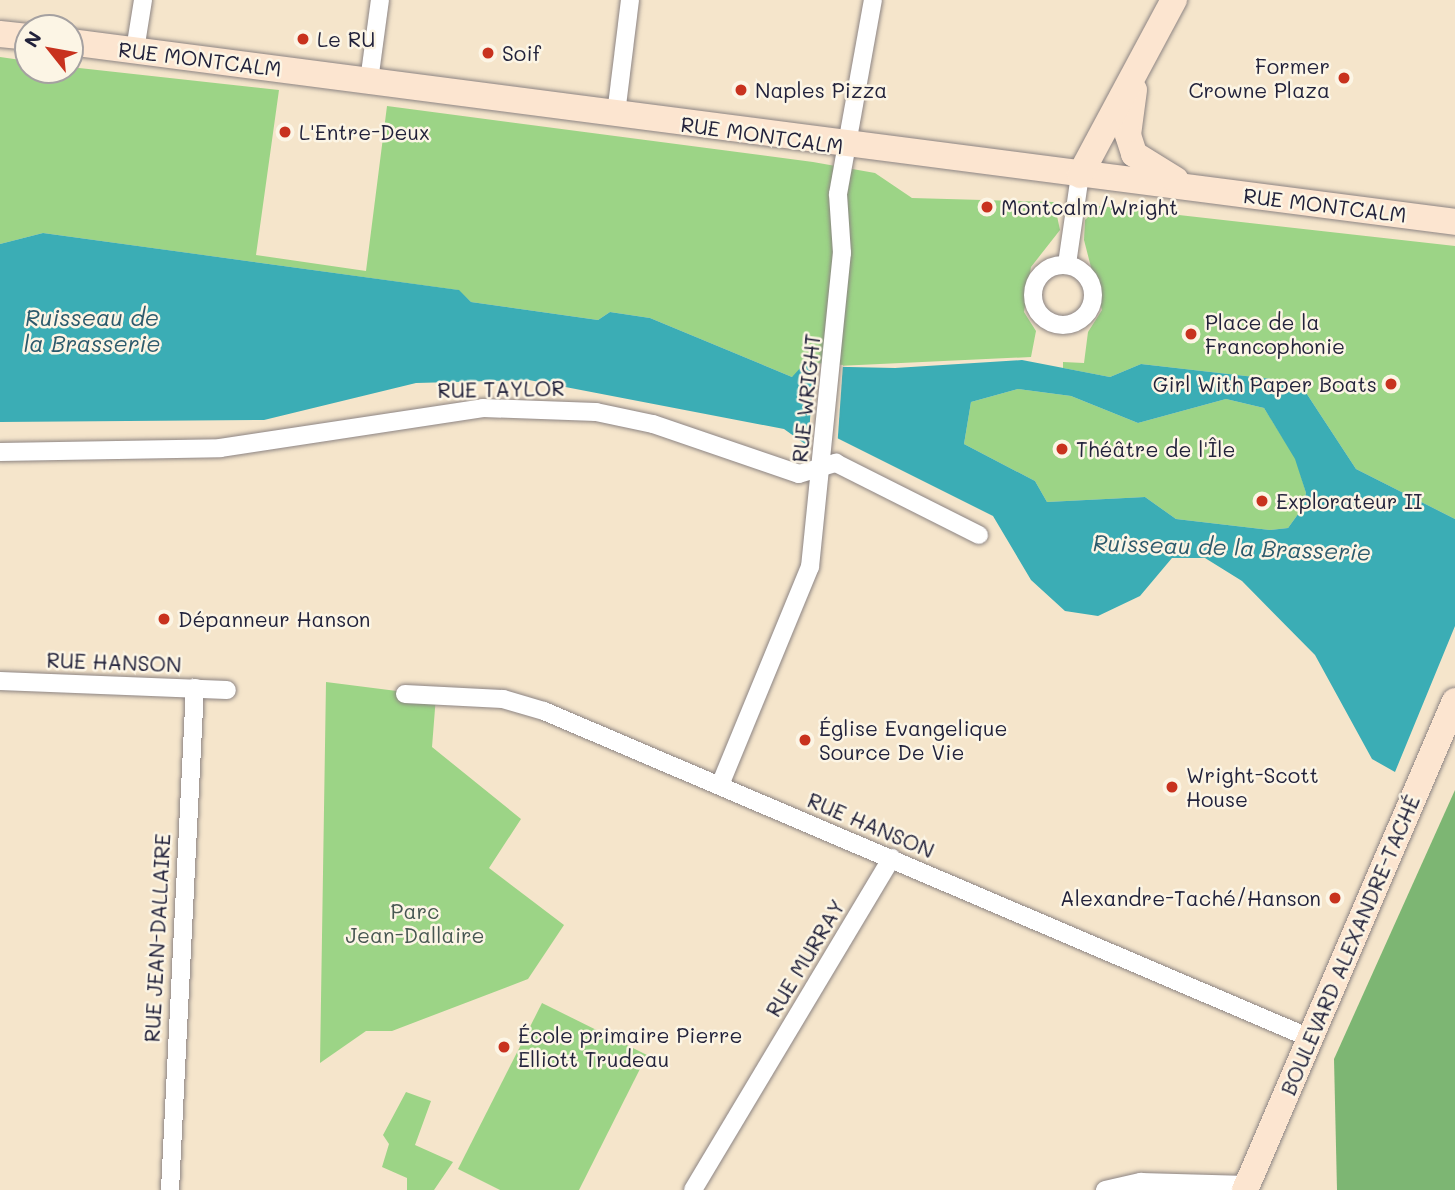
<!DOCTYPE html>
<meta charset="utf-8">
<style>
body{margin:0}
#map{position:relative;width:1455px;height:1190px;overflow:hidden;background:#f5e5cb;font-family:Mali,sans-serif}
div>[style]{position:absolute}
.green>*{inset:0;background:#9cd486}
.forest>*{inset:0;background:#7db673}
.water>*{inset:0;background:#3badb5}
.pier>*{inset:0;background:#f5e5cb;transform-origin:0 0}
.roads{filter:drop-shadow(0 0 2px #8c8483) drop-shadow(0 0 2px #8c8483)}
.street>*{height:18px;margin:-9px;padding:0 9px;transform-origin:9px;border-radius:9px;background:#fff}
.street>.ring{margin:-9px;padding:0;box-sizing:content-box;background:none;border:18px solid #fff;border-radius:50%}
.secondary>*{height:26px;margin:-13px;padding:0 13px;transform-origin:13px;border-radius:13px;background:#fce5d0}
.dots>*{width:19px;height:19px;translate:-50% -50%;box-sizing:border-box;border:4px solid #fcf5e5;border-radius:50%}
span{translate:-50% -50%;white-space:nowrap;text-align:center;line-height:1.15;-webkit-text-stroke:5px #fcf5e5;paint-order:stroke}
.poi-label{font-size:21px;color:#22223b}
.left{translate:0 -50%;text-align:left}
.right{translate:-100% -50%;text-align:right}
.street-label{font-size:21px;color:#22223b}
.park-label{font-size:21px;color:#475752}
.water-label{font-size:23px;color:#2c5a6c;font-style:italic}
.north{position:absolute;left:14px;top:14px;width:70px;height:70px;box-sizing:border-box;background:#fcf5e5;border:2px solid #a5a1a1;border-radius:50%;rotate:301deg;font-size:19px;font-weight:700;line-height:28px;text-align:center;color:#22223b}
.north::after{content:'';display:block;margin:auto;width:24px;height:32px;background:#c8321e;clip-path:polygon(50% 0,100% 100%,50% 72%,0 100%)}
</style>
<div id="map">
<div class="green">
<div style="clip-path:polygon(0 57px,28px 61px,28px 70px,70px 67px,279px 90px,256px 255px,366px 271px,387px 106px,813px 162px,875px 173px,912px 198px,1054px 202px,1060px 230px,1031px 267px,1024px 312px,1036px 331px,1031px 357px,816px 367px,792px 377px,650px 318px,610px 312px,598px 320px,471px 302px,458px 290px,43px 233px,0 244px)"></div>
<div style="clip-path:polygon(1099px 206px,1455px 246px,1455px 519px,1356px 469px,1299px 382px,1141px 364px,1110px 377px,1063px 368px,1063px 362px,1084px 363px,1088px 332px,1102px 310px,1084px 240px,1085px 220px)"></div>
<div style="clip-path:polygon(1018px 389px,1071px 396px,1138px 423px,1226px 399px,1264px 408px,1296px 459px,1306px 493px,1301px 510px,1288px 528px,1270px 530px,1176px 519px,1145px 497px,1047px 502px,1035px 481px,964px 444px,971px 402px)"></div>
<div style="clip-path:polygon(326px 682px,436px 696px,432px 747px,521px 819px,489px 868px,564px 925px,528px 979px,392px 1031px,366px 1031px,320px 1063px)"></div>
<div style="clip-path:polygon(542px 1003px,647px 1055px,579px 1190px,500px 1190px,458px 1169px)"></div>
<div style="clip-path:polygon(406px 1092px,431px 1101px,415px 1145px,453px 1162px,434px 1190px,407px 1190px,407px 1178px,382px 1167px,389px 1144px,383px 1135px)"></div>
</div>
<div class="forest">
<div style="clip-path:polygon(1455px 790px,1455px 1190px,1337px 1190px,1334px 1059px)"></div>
</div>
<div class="water">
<div style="clip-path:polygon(evenodd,43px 233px,459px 290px,471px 302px,598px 320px,610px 312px,650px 318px,792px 377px,802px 366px,895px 368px,1022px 360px,1110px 377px,1141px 364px,1299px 382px,1356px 469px,1455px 519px,1455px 626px,1395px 772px,1372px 759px,1315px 655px,1242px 581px,1205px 558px,1172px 558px,1140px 596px,1098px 616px,1065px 611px,1031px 580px,993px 516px,837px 438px,805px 444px,784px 429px,529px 380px,416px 383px,264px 420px,0 422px,0 244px,43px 233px,1018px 389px,1071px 396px,1138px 423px,1226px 399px,1264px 408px,1295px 459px,1306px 493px,1301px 510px,1288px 528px,1270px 530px,1176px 519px,1145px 497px,1047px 502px,1035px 481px,964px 444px,971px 402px,1018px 389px)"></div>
</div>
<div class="pier">
<div style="left:814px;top:363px;width:29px;height:85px;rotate:4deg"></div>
</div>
<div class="roads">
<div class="street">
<div style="left:135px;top:50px;width:51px;rotate:-80.9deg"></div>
<div style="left:369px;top:81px;width:82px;rotate:-82.3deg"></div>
<div style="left:616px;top:114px;width:115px;rotate:-83deg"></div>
<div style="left:1067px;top:264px;width:90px;rotate:-81.7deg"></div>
<div class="ring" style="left:1033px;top:265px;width:42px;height:42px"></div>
<div style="left:0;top:452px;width:220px;rotate:-1deg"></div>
<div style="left:220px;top:448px;width:266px;rotate:-8.6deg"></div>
<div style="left:483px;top:408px;width:113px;rotate:2deg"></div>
<div style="left:596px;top:412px;width:58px;rotate:11.9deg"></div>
<div style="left:653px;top:424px;width:154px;rotate:18.9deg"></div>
<div style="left:799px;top:474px;width:39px;rotate:-17deg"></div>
<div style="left:836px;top:463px;width:160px;rotate:26.7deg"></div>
<div style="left:0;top:681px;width:227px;rotate:2.3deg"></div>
<div style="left:405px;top:694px;width:98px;rotate:2.9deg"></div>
<div style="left:503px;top:699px;width:43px;rotate:16.3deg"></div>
<div style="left:544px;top:711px;width:833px;rotate:23.12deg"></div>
<div style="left:720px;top:785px;width:236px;rotate:-67.6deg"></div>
<div style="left:810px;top:567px;width:316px;rotate:-84.2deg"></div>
<div style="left:842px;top:253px;width:59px;rotate:-93.9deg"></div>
<div style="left:838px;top:194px;width:197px;rotate:-79.8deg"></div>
<div style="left:170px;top:1190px;width:503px;rotate:-87.15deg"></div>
<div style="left:693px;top:1190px;width:387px;rotate:-59.1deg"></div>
<div style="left:1105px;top:1190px;width:37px;rotate:-13deg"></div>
<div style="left:1141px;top:1182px;width:106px;rotate:1.6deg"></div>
</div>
<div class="secondary">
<div style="left:0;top:34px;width:28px;rotate:6deg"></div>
<div style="left:70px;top:42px;width:1397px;rotate:7.4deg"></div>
<div style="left:1134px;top:90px;width:45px;rotate:97.6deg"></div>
<div style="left:1128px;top:135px;width:20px;rotate:72deg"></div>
<div style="left:1134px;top:154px;width:49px;rotate:31.8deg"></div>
<div style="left:1080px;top:175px;width:199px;rotate:-61.8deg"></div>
<div style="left:1245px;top:1190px;width:532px;rotate:-66.76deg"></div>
</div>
</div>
<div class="dots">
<div style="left:303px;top:39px;background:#c8321e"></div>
<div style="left:488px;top:53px;background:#c8321e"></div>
<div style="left:1344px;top:78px;background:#c8321e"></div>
<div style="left:741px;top:90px;background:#c8321e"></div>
<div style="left:285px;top:132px;background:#c8321e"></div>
<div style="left:987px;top:207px;background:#c8321e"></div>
<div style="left:1191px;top:334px;background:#c8321e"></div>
<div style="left:1391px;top:384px;background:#c8321e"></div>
<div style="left:1062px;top:449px;background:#c8321e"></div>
<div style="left:1262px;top:501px;background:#c8321e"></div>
<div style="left:164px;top:619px;background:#c8321e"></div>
<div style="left:805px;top:740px;background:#c8321e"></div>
<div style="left:1172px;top:787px;background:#c8321e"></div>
<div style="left:1335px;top:898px;background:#c8321e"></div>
<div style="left:504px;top:1047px;background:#c8321e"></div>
</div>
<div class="poi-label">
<span class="left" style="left:317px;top:39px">Le RU</span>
<span class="left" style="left:502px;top:53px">Soif</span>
<span class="right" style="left:1330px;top:78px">Former<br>Crowne Plaza</span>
<span class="left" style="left:755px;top:90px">Naples Pizza</span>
<span class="left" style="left:299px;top:132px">L'Entre-Deux</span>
<span class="left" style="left:1001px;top:207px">Montcalm/Wright</span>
<span class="left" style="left:1205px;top:334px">Place de la<br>Francophonie</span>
<span class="right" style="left:1377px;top:384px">Girl With Paper Boats</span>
<span class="left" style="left:1076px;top:449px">Théâtre de l'Île</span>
<span class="left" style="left:1276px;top:501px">Explorateur II</span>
<span class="left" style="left:178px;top:619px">Dépanneur Hanson</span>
<span class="left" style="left:819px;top:740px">Église Evangelique<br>Source De Vie</span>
<span class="left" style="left:1186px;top:787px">Wright-Scott<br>House</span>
<span class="right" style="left:1321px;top:898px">Alexandre-Taché/Hanson</span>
<span class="left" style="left:518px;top:1047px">École primaire Pierre<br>Elliott Trudeau</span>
</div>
<div class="street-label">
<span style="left:200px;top:59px;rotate:7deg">RUE MONTCALM</span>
<span style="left:762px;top:135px;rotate:8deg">RUE MONTCALM</span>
<span style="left:1325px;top:205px;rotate:7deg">RUE MONTCALM</span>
<span style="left:501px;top:389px;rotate:-1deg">RUE TAYLOR</span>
<span style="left:806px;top:398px;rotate:-84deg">RUE WRIGHT</span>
<span style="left:114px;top:662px;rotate:2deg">RUE HANSON</span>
<span style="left:871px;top:825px;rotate:23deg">RUE HANSON</span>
<span style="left:157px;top:938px;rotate:-87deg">RUE JEAN-DALLAIRE</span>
<span style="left:1350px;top:945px;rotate:-67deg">BOULEVARD ALEXANDRE-TACHÉ</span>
<span style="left:805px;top:958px;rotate:-59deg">RUE MURRAY</span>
</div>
<div class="park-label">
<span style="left:415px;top:923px">Parc<br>Jean-Dallaire</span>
</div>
<div class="water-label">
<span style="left:92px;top:330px">Ruisseau de<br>la Brasserie</span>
<span style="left:1232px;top:547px;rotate:2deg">Ruisseau de la Brasserie</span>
</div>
<div class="north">N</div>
</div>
